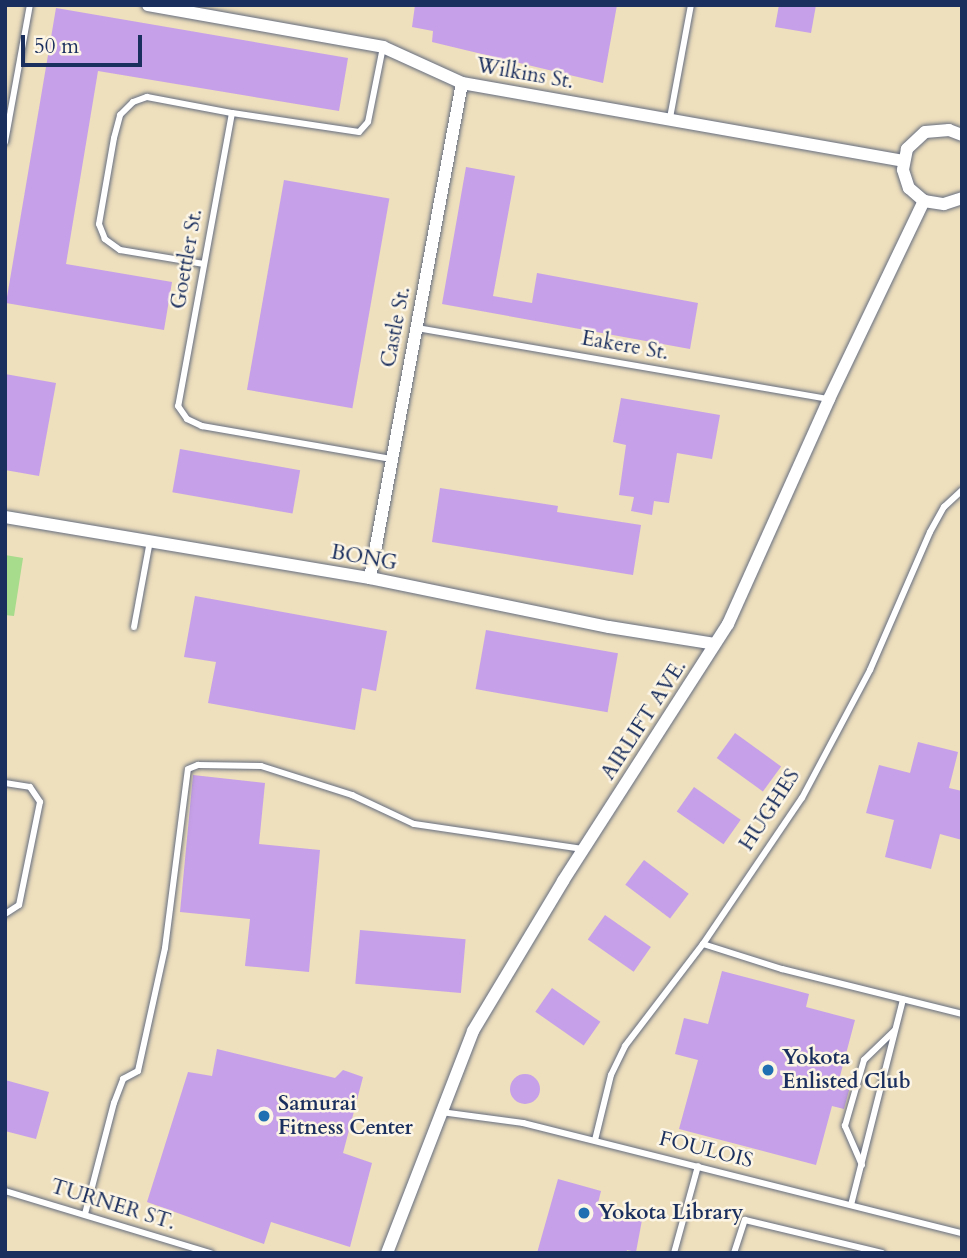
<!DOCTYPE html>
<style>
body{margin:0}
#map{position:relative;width:967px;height:1258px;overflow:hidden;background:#eedfbd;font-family:Cardo,serif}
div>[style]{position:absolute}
.green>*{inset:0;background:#a6dc8c}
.building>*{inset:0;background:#c6a0e8;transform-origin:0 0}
.round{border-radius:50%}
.roads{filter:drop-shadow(0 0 2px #656d7f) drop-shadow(0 0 2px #656d7f)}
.lane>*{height:6px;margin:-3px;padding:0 3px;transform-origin:3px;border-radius:3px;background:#fff}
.street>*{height:12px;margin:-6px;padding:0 6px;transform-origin:6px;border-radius:6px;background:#fff}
.dots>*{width:19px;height:19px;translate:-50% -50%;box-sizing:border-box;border:4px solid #fcf5e5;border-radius:50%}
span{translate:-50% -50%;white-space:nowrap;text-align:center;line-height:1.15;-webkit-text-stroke:5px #fcf5e5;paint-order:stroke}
.street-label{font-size:21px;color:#1b2f5e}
.poi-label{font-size:21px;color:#1b2f5e;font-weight:700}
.left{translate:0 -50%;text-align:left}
.frame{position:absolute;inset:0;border:7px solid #1b2f5e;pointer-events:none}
.scale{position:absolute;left:21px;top:35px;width:121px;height:32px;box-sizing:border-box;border:4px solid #1b2f5e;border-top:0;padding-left:9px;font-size:21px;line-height:24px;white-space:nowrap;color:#1b2f5e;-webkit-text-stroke:5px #fcf5e5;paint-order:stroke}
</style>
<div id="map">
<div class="green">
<div style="clip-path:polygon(5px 555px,23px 558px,14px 616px,5px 615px)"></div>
</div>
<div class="building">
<div style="clip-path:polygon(415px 5px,617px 5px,603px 83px,432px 42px,433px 31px,412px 27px)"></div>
<div style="clip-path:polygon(779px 5px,816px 5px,811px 33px,775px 27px)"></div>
<div style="clip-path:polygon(56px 8px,348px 58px,339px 111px,98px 71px,66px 264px,172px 282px,164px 330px,6px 303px)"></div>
<div style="clip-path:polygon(466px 167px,515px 176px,493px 296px,532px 303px,537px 273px,698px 303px,690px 349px,442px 304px)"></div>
<div style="left:284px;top:180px;width:107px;height:213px;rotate:10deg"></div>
<div style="clip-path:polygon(5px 374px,56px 383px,39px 476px,5px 470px)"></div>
<div style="clip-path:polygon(621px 398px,720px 415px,712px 459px,677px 453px,669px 503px,654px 501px,652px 515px,631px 511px,634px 497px,619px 495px,626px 445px,613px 442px)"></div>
<div style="left:180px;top:449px;width:122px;height:44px;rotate:10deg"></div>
<div style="clip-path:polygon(440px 488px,558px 506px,557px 512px,641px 525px,633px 575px,432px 542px)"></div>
<div style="clip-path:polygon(195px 596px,387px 631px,376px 691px,362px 688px,355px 730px,208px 703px,216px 662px,184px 657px)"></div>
<div style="left:486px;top:630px;width:134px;height:60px;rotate:10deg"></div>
<div style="left:735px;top:733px;width:57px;height:31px;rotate:36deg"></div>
<div style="clip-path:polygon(918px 742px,958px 752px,949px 788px,962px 791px,962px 840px,940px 834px,931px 869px,885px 857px,894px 820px,866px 813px,879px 765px,910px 773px)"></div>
<div style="clip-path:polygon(193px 775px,265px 783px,259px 844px,320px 850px,309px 972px,245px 966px,250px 919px,180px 912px)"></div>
<div style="left:694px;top:787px;width:57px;height:30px;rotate:35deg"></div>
<div style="left:644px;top:860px;width:56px;height:31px;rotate:37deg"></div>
<div style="left:605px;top:915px;width:56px;height:30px;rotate:35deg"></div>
<div style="left:360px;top:930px;width:106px;height:54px;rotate:5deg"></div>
<div style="clip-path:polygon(722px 971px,809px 994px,806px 1007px,855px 1020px,839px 1080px,851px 1083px,844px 1109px,832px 1106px,816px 1165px,679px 1129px,698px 1060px,675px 1054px,684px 1018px,708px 1024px)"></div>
<div style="left:552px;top:988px;width:59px;height:29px;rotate:35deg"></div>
<div style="clip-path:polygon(217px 1049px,335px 1078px,343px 1070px,363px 1077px,343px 1153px,372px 1163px,350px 1247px,271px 1222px,264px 1244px,147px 1202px,188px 1072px,212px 1076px)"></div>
<div class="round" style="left:510px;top:1074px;width:30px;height:30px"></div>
<div style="clip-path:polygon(5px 1080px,49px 1092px,36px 1139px,5px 1131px)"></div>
<div style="clip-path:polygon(558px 1179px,601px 1191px,597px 1207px,642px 1220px,636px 1252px,627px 1250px,626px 1253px,537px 1253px)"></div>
</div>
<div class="roads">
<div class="lane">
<div style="left:383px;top:47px;width:76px;rotate:101.3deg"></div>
<div style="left:368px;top:122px;width:13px;rotate:132deg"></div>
<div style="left:359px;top:132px;width:128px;rotate:-171.5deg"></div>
<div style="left:232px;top:113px;width:298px;rotate:100.4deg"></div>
<div style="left:178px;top:406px;width:16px;rotate:55deg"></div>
<div style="left:187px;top:419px;width:17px;rotate:25deg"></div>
<div style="left:202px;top:426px;width:192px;rotate:9.9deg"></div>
<div style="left:670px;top:118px;width:115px;rotate:-79.5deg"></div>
<div style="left:5px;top:142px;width:139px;rotate:-79.7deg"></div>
<div style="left:204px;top:264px;width:85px;rotate:-170.5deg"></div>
<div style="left:120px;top:250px;width:19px;rotate:-144deg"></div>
<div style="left:105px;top:239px;width:16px;rotate:-112deg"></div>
<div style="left:99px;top:224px;width:87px;rotate:-80.1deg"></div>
<div style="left:114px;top:138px;width:24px;rotate:-75deg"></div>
<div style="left:120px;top:115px;width:18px;rotate:-45deg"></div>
<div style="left:133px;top:102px;width:15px;rotate:-20deg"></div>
<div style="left:147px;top:97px;width:86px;rotate:10.7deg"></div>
<div style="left:417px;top:328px;width:418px;rotate:9.8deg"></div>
<div style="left:134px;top:627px;width:87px;rotate:-79.5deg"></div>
<div style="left:5px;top:783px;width:25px;rotate:9deg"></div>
<div style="left:30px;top:787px;width:18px;rotate:56deg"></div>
<div style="left:40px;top:802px;width:105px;rotate:101.5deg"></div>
<div style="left:19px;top:905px;width:17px;rotate:147deg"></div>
<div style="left:703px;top:944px;width:83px;rotate:17.6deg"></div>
<div style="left:782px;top:969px;width:186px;rotate:14deg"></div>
<div style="left:441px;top:1112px;width:83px;rotate:7.6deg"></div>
<div style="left:523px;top:1123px;width:453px;rotate:14.1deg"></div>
<div style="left:595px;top:1140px;width:67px;rotate:-76.2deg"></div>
<div style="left:611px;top:1075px;width:32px;rotate:-64deg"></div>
<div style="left:625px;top:1046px;width:128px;rotate:-52.6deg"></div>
<div style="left:703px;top:944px;width:176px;rotate:-55.9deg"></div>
<div style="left:802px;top:798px;width:145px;rotate:-62deg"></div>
<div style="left:870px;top:670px;width:150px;rotate:-66.5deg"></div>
<div style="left:930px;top:532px;width:29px;rotate:-61deg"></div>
<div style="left:944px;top:507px;width:25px;rotate:-43deg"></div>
<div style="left:862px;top:1165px;width:43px;rotate:-113.6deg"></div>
<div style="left:845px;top:1126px;width:69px;rotate:-73.9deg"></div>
<div style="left:864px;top:1060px;width:43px;rotate:-44.1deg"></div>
<div style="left:5px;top:1191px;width:215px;rotate:16.8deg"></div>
<div style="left:851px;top:1205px;width:212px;rotate:-75.8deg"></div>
<div style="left:85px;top:1214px;width:115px;rotate:-75.4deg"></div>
<div style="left:114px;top:1103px;width:26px;rotate:-69deg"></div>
<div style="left:123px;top:1079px;width:17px;rotate:-28deg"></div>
<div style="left:138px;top:1071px;width:126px;rotate:-77.6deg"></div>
<div style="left:165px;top:948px;width:180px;rotate:-82.7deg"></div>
<div style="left:188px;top:769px;width:11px;rotate:-22deg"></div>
<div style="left:198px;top:765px;width:63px;rotate:0.9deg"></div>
<div style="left:261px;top:766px;width:96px;rotate:17.7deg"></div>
<div style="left:352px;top:795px;width:68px;rotate:25.1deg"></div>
<div style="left:414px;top:824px;width:171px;rotate:8.4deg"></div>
<div style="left:674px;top:1253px;width:90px;rotate:-74.6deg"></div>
<div style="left:734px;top:1253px;width:35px;rotate:-72deg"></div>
<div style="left:745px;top:1220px;width:141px;rotate:13.5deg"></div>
</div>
<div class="street">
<div style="left:148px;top:5px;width:239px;rotate:10.1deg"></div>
<div style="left:383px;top:47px;width:87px;rotate:24.5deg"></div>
<div style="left:462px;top:83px;width:448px;rotate:10deg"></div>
<div style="left:962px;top:135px;width:14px;rotate:-159deg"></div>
<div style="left:949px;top:130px;width:24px;rotate:175deg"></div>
<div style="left:925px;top:132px;width:25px;rotate:137deg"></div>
<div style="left:907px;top:149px;width:21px;rotate:101deg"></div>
<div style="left:903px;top:170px;width:19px;rotate:72deg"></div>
<div style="left:909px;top:188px;width:20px;rotate:41deg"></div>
<div style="left:924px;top:201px;width:20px;rotate:9deg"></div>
<div style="left:944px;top:204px;width:19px;rotate:-18deg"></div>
<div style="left:5px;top:517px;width:370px;rotate:9.5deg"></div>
<div style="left:370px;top:578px;width:244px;rotate:11.6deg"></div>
<div style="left:609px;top:627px;width:107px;rotate:9.1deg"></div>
<div style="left:370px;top:578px;width:503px;rotate:-79.47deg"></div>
<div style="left:387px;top:1253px;width:238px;rotate:-68.8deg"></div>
<div style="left:473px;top:1031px;width:175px;rotate:-59deg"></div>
<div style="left:563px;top:881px;width:305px;rotate:-57.3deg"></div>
<div style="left:728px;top:624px;width:247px;rotate:-65.8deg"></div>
<div style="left:829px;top:399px;width:220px;rotate:-64.4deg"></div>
</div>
</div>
<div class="dots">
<div style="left:768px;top:1070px;background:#1f6fb2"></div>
<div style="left:264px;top:1116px;background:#1f6fb2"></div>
<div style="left:584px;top:1213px;background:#1f6fb2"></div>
</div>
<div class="street-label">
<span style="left:525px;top:74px;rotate:10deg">Wilkins St.</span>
<span style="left:187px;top:259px;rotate:-80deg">Goettler St.</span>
<span style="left:396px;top:327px;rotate:-79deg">Castle St.</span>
<span style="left:625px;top:346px;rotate:10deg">Eakere St.</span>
<span style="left:364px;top:558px;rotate:10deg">BONG</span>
<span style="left:644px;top:720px;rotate:-57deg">AIRLIFT AVE.</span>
<span style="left:770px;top:810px;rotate:-57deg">HUGHES</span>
<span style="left:706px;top:1150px;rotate:14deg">FOULOIS</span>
<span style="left:113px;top:1205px;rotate:17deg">TURNER ST.</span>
</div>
<div class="poi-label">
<span class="left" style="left:782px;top:1070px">Yokota<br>Enlisted Club</span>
<span class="left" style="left:278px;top:1116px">Samurai<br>Fitness Center</span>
<span class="left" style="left:598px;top:1213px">Yokota Library</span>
</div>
<div class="frame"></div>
<div class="scale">50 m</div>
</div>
